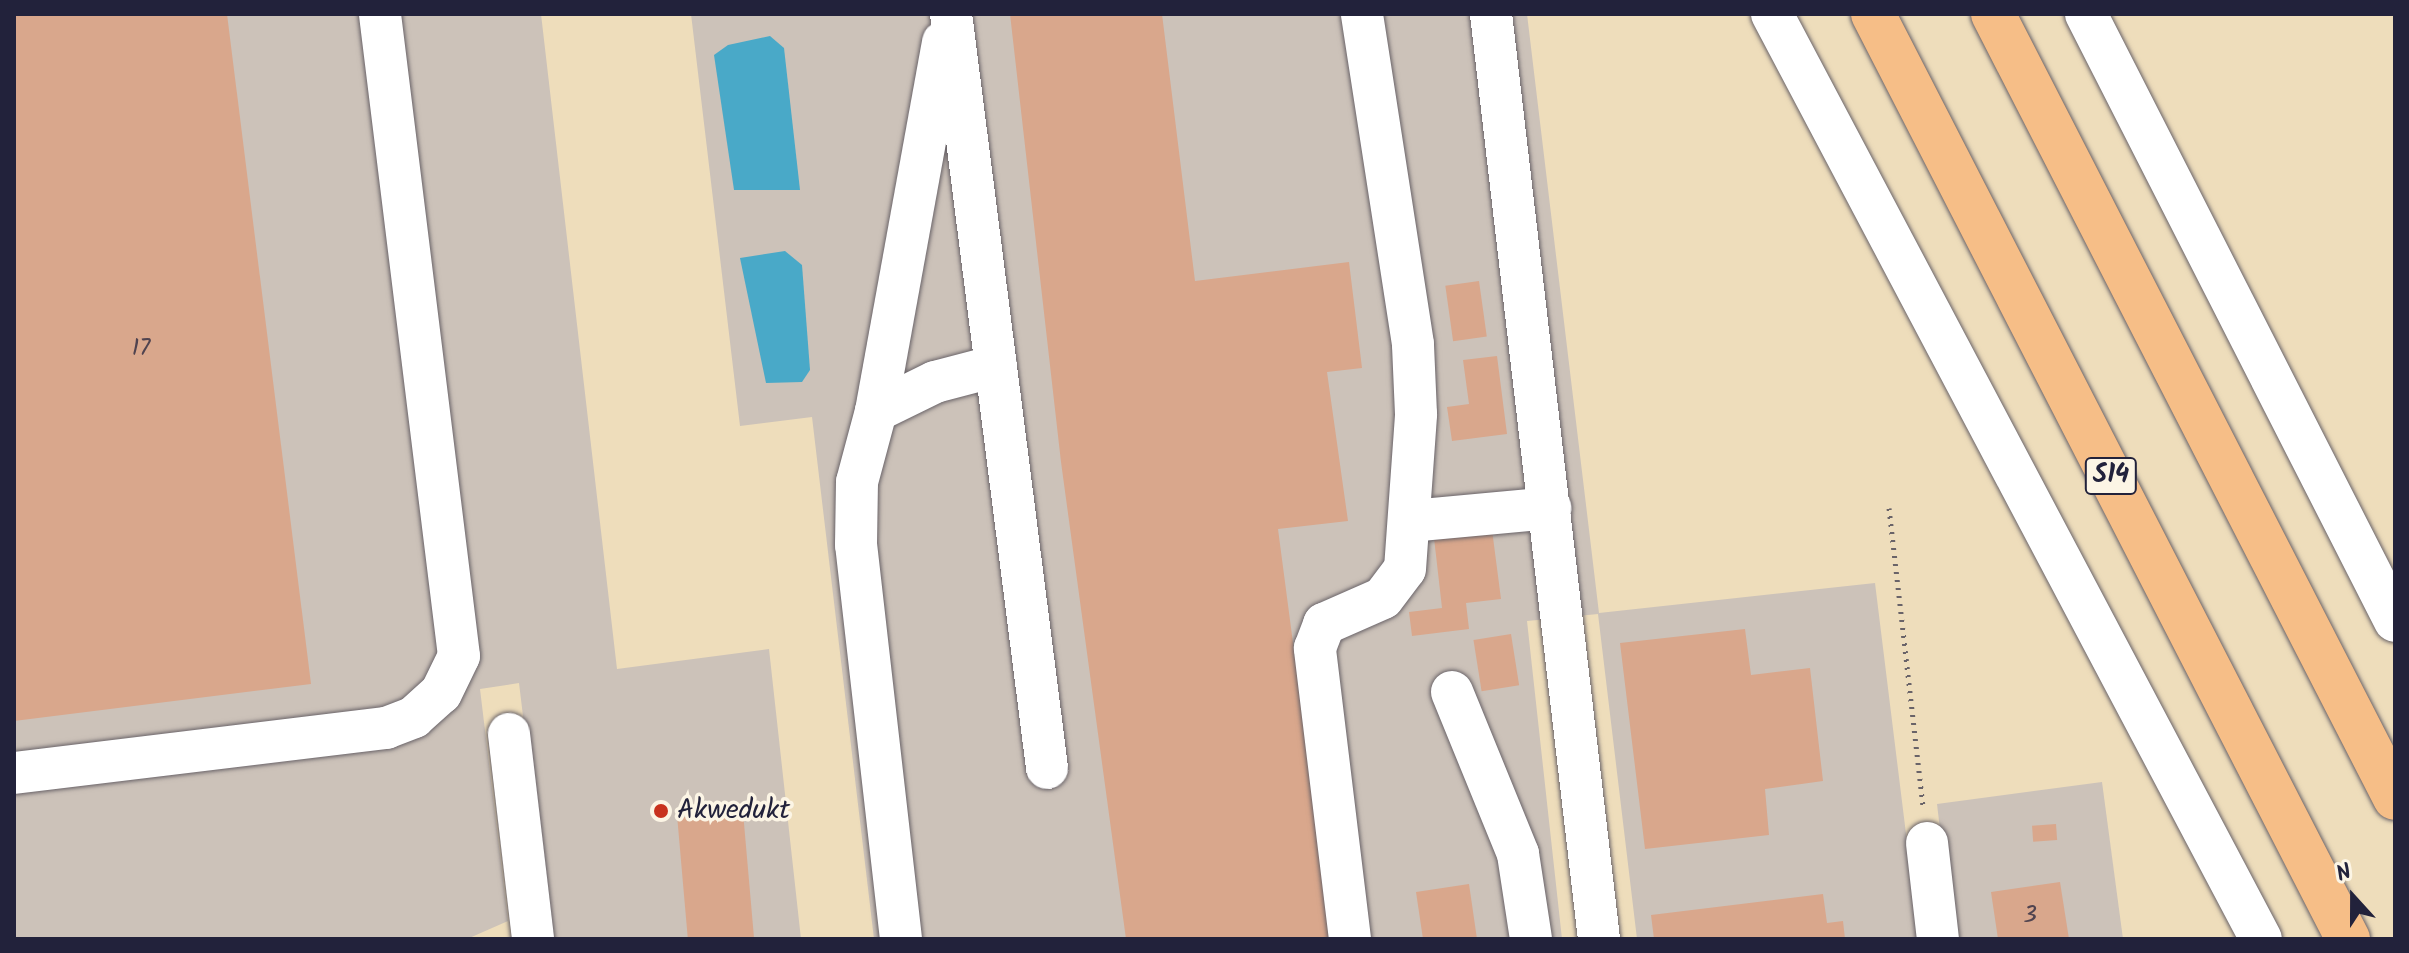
<!DOCTYPE html>
<style>
body{margin:0}
#map{position:relative;width:2409px;height:953px;overflow:hidden;background:#edb;font-family:Kalam,sans-serif}
div>[style]{position:absolute}
.industrial>*{inset:0;background:#ccc2b9}
.water>*{inset:0;background:#49a9c8}
.building>*{inset:0;background:#d9a78c;transform-origin:0 0}
.path>*{height:5px;margin-top:-2.5px;transform-origin:0;background:repeating-linear-gradient(90deg,#696368 0 2px,transparent 0 8px)}
.roads{filter:drop-shadow(0 0 2px #696368) drop-shadow(0 0 2px #696368)}
.minor>*{height:42px;margin:-21px;padding:0 21px;transform-origin:21px;border-radius:21px;background:#fff}
.highway>*{height:44px;margin:-22px;padding:0 22px;transform-origin:22px;border-radius:22px;background:#f6be87}
.dots>*{width:22px;height:22px;translate:-50% -50%;box-sizing:border-box;border:4px solid #fcf5e5;border-radius:50%}
span{translate:-50% -50%;white-space:nowrap;text-align:center;line-height:1.15;-webkit-text-stroke:7px #fcf5e5;paint-order:stroke}
.number-label{font-size:24px;color:#50434f}
.number-label span{-webkit-text-stroke-width:0}
.shield-label span{padding:2px 6px;background:#fcf5e5;border:2px solid;border-radius:6px;-webkit-text-stroke-width:0}
.shield-label{font-size:26px;color:#22223b;font-weight:700}
.poi-label{font-size:28px;color:#22223b}
.left{translate:0 -50%;text-align:left}
.frame{position:absolute;inset:0;border:16px solid #22223b;pointer-events:none}
.north{position:absolute;left:2313px;top:857px;width:80px;height:80px;-webkit-text-stroke:6px #fcf5e5;paint-order:stroke;rotate:339deg;font-size:22px;font-weight:700;line-height:32px;text-align:center;color:#22223b}
.north::after{content:'';display:block;margin:auto;width:28px;height:36px;background:#22223b;clip-path:polygon(50% 0,100% 100%,50% 72%,0 100%)}
</style>
<div id="map">
<div class="industrial">
<div style="clip-path:polygon(14px 14px,541px 14px,617px 669px,769px 649px,801px 939px,550px 939px,519px 683px,480px 689px,508px 921px,467px 939px,14px 939px)"></div>
<div style="clip-path:polygon(691px 14px,1527px 14px,1599px 613px,1875px 583px,1919px 939px,1637px 939px,1598px 614px,1527px 621px,1562px 939px,874px 939px,812px 417px,740px 426px)"></div>
<div style="clip-path:polygon(2102px 782px,2123px 939px,1953px 939px,1937px 804px)"></div>
</div>
<div class="water">
<div style="clip-path:polygon(770px 36px,784px 48px,800px 190px,734px 190px,714px 55px,728px 45px)"></div>
<div style="clip-path:polygon(785px 251px,802px 265px,810px 370px,802px 382px,766px 383px,740px 258px)"></div>
</div>
<div class="building">
<div style="clip-path:polygon(14px 14px,227px 14px,311px 684px,14px 721px)"></div>
<div style="clip-path:polygon(1010px 14px,1162px 14px,1195px 281px,1349px 262px,1362px 368px,1327px 372px,1348px 521px,1278px 529px,1332px 939px,1126px 939px,1061px 462px)"></div>
<div style="left:1479px;top:281px;width:56px;height:34px;rotate:82deg"></div>
<div style="clip-path:polygon(1497px 356px,1507px 434px,1452px 441px,1447px 407px,1469px 404px,1463px 360px)"></div>
<div style="clip-path:polygon(1491px 522px,1501px 599px,1466px 603px,1469px 629px,1412px 636px,1409px 612px,1442px 608px,1433px 529px)"></div>
<div style="clip-path:polygon(1745px 629px,1751px 675px,1810px 668px,1823px 781px,1765px 789px,1769px 835px,1645px 849px,1620px 643px)"></div>
<div style="left:1511px;top:634px;width:52px;height:38px;rotate:81deg"></div>
<div style="left:743px;top:812px;width:127px;height:66px;rotate:85deg"></div>
<div style="left:2056px;top:824px;width:16px;height:24px;rotate:86deg"></div>
<div style="clip-path:polygon(2060px 882px,2069px 939px,1998px 939px,1991px 892px)"></div>
<div style="clip-path:polygon(1469px 884px,1477px 939px,1423px 939px,1416px 892px)"></div>
<div style="clip-path:polygon(1823px 894px,1827px 923px,1843px 921px,1845px 939px,1654px 939px,1651px 915px)"></div>
</div>
<div class="path">
<div style="left:1889px;top:508px;width:300px;rotate:83.5deg"></div>
</div>
<div class="roads">
<div class="minor">
<div style="left:951px;top:14px;width:760px;rotate:82.74deg"></div>
<div style="left:1491px;top:14px;width:931px;rotate:83.34deg"></div>
<div style="left:1772px;top:14px;width:1046px;rotate:62.14deg"></div>
<div style="left:2086px;top:14px;width:681px;rotate:63.02deg"></div>
<div style="left:876px;top:411px;width:375px;rotate:-79.7deg"></div>
<div style="left:1411px;top:521px;width:140px;rotate:-5.3deg"></div>
<div style="left:1452px;top:692px;width:175px;rotate:67.8deg"></div>
<div style="left:1518px;top:854px;width:86px;rotate:81.3deg"></div>
<div style="left:509px;top:734px;width:206px;rotate:83.3deg"></div>
<div style="left:14px;top:773px;width:375px;rotate:-6.9deg"></div>
<div style="left:386px;top:728px;width:30px;rotate:-21deg"></div>
<div style="left:414px;top:717px;width:36px;rotate:-42deg"></div>
<div style="left:441px;top:693px;width:41px;rotate:-64.1deg"></div>
<div style="left:459px;top:656px;width:647px;rotate:-97.02deg"></div>
<div style="left:1927px;top:843px;width:97px;rotate:83.5deg"></div>
<div style="left:901px;top:939px;width:397px;rotate:-96.5deg"></div>
<div style="left:856px;top:545px;width:63px;rotate:-89.1deg"></div>
<div style="left:857px;top:482px;width:73px;rotate:-75deg"></div>
<div style="left:876px;top:411px;width:66px;rotate:-26.2deg"></div>
<div style="left:935px;top:382px;width:63px;rotate:-14.7deg"></div>
<div style="left:1350px;top:939px;width:293px;rotate:-96.9deg"></div>
<div style="left:1315px;top:648px;width:26px;rotate:-69deg"></div>
<div style="left:1324px;top:624px;width:64px;rotate:-23.8deg"></div>
<div style="left:1383px;top:598px;width:36px;rotate:-53deg"></div>
<div style="left:1405px;top:569px;width:155px;rotate:-85.9deg"></div>
<div style="left:1416px;top:414px;width:70px;rotate:-92.5deg"></div>
<div style="left:1413px;top:344px;width:334px;rotate:-98.8deg"></div>
</div>
<div class="highway">
<div style="left:1873px;top:14px;width:1040px;rotate:62.82deg"></div>
<div style="left:1993px;top:14px;width:881px;rotate:62.85deg"></div>
</div>
</div>
<div class="dots">
<div style="left:661px;top:811px;background:#c8321e"></div>
</div>
<div class="number-label">
<span style="left:141px;top:349px">17</span>
<span style="left:2030px;top:916px">3</span>
</div>
<div class="shield-label">
<span style="left:2111px;top:476px">S14</span>
</div>
<div class="poi-label">
<span class="left" style="left:677px;top:811px">Akwedukt</span>
</div>
<div class="frame"></div>
<div class="north">N</div>
</div>
